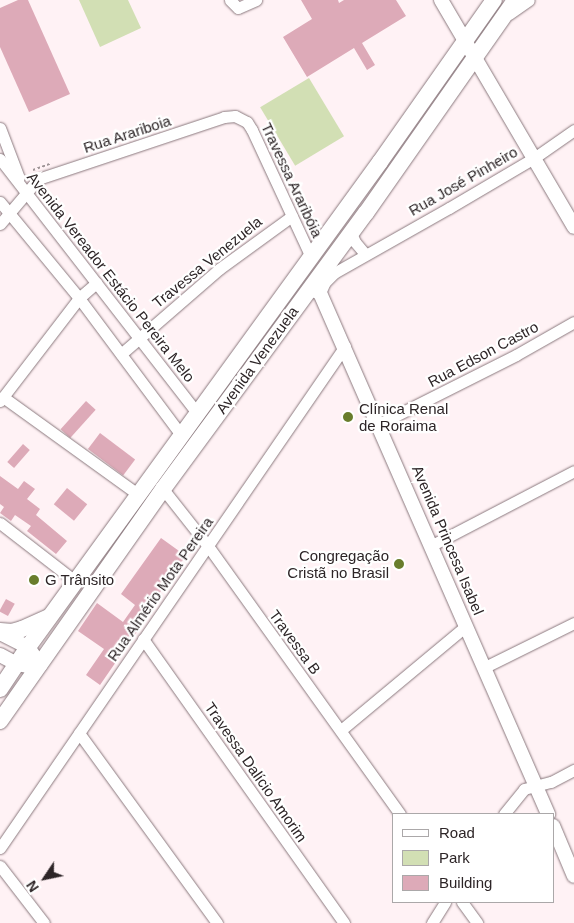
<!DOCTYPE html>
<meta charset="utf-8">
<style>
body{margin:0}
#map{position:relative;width:574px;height:923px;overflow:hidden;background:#fff2f5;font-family:Helvetica,sans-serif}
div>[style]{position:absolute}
.green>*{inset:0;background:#d2dfb4;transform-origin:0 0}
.building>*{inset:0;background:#ddaab8;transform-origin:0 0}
.path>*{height:2px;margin-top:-1px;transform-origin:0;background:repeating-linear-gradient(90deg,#9e9496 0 2.5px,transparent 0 5px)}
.roads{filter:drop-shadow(0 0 1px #8b797e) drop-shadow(0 0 1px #8b797e)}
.minor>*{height:11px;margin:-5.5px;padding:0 5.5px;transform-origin:5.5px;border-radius:5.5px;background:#fff}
.major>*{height:14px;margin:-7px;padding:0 7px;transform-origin:7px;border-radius:7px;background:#fff}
.highway>*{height:16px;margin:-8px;padding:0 8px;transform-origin:8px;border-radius:8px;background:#fff}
.dots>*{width:14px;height:14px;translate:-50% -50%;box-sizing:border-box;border:2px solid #fff;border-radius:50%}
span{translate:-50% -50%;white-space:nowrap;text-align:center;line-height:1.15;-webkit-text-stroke:4.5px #fff;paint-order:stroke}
.street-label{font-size:15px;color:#2d2527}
.poi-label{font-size:15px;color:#2d2527}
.left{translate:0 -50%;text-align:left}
.right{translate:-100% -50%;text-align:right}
.legend{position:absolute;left:392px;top:813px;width:162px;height:90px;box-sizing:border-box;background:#fff;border:1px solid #aba8a9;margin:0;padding:6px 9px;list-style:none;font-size:15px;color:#2d2527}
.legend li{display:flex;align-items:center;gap:10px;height:25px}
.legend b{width:25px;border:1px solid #aba8a9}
.north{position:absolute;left:20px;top:853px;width:50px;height:50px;-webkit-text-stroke:4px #fff;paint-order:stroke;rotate:236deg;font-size:14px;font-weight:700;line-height:20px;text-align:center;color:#2d2527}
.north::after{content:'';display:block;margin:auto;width:18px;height:22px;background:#2d2527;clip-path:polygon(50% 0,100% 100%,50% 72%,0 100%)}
</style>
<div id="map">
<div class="green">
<div style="clip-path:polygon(79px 0,128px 0,141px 28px,100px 47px)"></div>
<div style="left:309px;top:78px;width:68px;height:57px;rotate:59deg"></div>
</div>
<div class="building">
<div style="clip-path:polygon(18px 0,28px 0,70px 94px,29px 112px,0 47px,0 8px)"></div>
<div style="clip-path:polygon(301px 0,338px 0,339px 3px,344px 0,396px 0,406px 16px,362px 43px,375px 65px,367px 70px,354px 48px,307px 77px,283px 37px,312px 19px)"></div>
<div style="left:86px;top:401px;width:13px;height:38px;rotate:42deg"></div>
<div style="left:100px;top:433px;width:44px;height:20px;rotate:37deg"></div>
<div style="left:23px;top:444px;width:9px;height:24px;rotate:41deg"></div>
<div style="clip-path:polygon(0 476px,18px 489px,24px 481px,35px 489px,27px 499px,40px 509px,36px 515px,67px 541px,56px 554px,27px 531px,31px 526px,15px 515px,11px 521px,0 513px,4px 507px,0 504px)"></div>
<div style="left:67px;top:488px;width:26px;height:21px;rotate:39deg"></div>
<div style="clip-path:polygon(161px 538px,186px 556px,144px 615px,147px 617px,100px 685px,86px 675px,104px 649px,78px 631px,97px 603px,123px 622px,135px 605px,121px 594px)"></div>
<div style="left:6px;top:599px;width:10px;height:14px;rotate:29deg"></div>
</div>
<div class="path">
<div style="left:33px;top:170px;width:20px;rotate:-20deg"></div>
</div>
<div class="roads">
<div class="minor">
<div style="left:230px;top:0;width:11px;rotate:45deg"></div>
<div style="left:238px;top:8px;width:20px;rotate:-24deg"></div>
<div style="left:509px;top:14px;width:24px;rotate:-35deg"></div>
<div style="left:0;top:128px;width:53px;rotate:69.2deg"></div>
<div style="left:0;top:159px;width:323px;rotate:52.2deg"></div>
<div style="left:0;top:202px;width:124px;rotate:50.5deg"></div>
<div style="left:79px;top:298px;width:172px;rotate:53.3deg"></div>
<div style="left:0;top:224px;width:59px;rotate:-49.8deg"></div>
<div style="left:38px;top:179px;width:196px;rotate:-18.4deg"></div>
<div style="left:224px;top:117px;width:11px;rotate:-5deg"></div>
<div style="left:235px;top:116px;width:13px;rotate:27deg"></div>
<div style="left:247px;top:122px;width:9px;rotate:58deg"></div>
<div style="left:252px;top:130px;width:140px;rotate:65.1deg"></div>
<div style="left:351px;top:233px;width:10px;rotate:66deg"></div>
<div style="left:355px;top:242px;width:16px;rotate:50deg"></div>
<div style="left:320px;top:293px;width:12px;rotate:-66deg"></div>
<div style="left:325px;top:282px;width:13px;rotate:-45deg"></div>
<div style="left:334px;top:273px;width:132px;rotate:-29.5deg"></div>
<div style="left:449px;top:208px;width:99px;rotate:-30.5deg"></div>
<div style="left:534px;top:158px;width:49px;rotate:-35deg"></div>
<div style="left:121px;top:354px;width:130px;rotate:-40.9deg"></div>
<div style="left:219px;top:269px;width:90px;rotate:-36deg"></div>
<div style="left:3px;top:397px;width:168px;rotate:35.8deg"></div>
<div style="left:0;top:401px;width:130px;rotate:-52.5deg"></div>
<div style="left:79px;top:298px;width:23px;rotate:-41deg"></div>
<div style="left:379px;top:424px;width:153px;rotate:-26.7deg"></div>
<div style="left:516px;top:355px;width:67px;rotate:-29.6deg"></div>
<div style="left:163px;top:489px;width:73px;rotate:51.7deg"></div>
<div style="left:208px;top:546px;width:330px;rotate:54.4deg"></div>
<div style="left:0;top:523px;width:96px;rotate:37.8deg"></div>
<div style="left:432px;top:545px;width:160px;rotate:-27.5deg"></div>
<div style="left:143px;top:639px;width:348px;rotate:54.7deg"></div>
<div style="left:485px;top:667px;width:99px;rotate:-26.3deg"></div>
<div style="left:341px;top:730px;width:163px;rotate:-39.8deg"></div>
<div style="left:79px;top:733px;width:235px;rotate:54deg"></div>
<div style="left:504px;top:814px;width:32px;rotate:-51deg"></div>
<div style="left:524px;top:789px;width:28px;rotate:-15deg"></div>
<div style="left:551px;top:782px;width:26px;rotate:-28deg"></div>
<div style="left:0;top:848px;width:609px;rotate:-55.5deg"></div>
<div style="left:0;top:866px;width:72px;rotate:52.3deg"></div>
<div style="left:462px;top:902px;width:26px;rotate:54deg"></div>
<div style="left:432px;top:923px;width:25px;rotate:-58deg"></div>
</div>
<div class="major">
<div style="left:441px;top:0;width:263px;rotate:59.6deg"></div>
<div style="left:308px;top:291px;width:6px;rotate:-9deg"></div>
<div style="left:314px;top:290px;width:7px;rotate:27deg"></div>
<div style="left:320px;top:293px;width:569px;rotate:66.36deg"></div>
<div style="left:0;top:633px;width:31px;rotate:27deg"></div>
<div style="left:28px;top:647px;width:22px;rotate:56deg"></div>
<div style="left:0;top:655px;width:19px;rotate:28deg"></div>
<div style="left:17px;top:664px;width:21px;rotate:11deg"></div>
<div style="left:553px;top:826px;width:54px;rotate:67.2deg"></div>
</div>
<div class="highway">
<div style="left:0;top:631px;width:12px;rotate:5deg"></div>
<div style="left:12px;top:632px;width:10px;rotate:-17deg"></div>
<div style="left:22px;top:629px;width:30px;rotate:-24deg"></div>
<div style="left:0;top:689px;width:50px;rotate:-56.3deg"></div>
<div style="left:28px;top:647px;width:599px;rotate:-54.03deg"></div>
<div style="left:380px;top:162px;width:198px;rotate:-54.9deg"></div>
<div style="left:0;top:721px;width:284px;rotate:-54.9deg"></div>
<div style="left:163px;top:489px;width:343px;rotate:-53.7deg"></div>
<div style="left:366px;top:213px;width:260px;rotate:-55deg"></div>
</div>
</div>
<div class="dots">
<div style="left:348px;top:417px;background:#697d2c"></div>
<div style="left:399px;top:564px;background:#697d2c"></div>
<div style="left:34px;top:580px;background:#697d2c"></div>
</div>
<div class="street-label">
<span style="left:127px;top:134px;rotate:-18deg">Rua Arariboia</span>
<span style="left:292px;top:180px;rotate:65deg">Travessa Araribóia</span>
<span style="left:463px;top:181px;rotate:-30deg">Rua José Pinheiro</span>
<span style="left:207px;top:262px;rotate:-39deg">Travessa Venezuela</span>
<span style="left:111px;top:277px;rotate:52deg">Avenida Vereador Estácio Pereira Melo</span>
<span style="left:483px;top:354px;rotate:-28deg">Rua Edson Castro</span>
<span style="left:257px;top:360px;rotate:-54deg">Avenida Venezuela</span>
<span style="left:448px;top:540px;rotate:67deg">Avenida Princesa Isabel</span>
<span style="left:160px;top:589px;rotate:-55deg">Rua Almério Mota Pereira</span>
<span style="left:295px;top:642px;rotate:54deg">Travessa B</span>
<span style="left:256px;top:772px;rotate:55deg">Travessa Dalício Amorim</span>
</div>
<div class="poi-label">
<span class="left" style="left:359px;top:417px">Clínica Renal<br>de Roraima</span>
<span class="right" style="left:389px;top:564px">Congregação<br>Cristã no Brasil</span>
<span class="left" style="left:45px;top:580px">G Trânsito</span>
</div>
<ul class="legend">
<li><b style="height:6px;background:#fff"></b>Road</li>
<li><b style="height:14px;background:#d2dfb4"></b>Park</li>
<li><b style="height:14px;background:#ddaab8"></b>Building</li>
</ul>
<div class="north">N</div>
</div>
